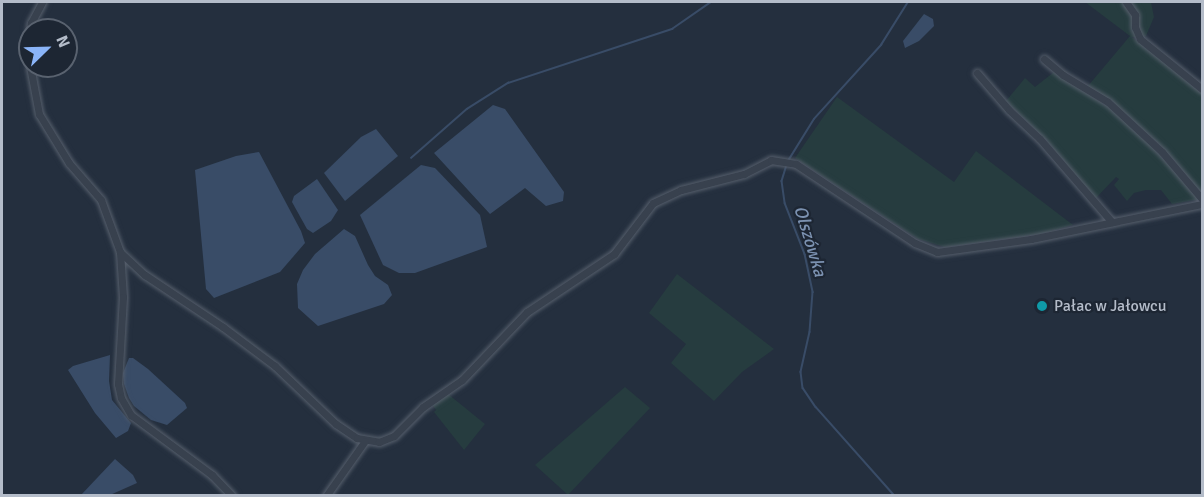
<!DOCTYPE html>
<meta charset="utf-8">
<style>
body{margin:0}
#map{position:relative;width:1204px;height:497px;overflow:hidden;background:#242f3e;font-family:Signika,sans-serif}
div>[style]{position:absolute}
.green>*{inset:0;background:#263c3f}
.water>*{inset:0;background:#394c67}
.stream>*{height:1.5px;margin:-0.75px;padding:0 0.75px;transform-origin:0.75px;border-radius:0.75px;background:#394c67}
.roads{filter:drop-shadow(0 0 2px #565f6c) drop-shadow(0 0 2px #565f6c)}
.street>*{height:7px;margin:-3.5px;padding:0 3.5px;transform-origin:3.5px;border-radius:3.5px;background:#38414e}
.dots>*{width:16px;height:16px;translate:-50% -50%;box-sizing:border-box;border:3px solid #1d2633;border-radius:50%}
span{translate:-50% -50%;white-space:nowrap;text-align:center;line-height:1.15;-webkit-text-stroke:4.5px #1d2633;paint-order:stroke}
.poi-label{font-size:16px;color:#b4bcc9}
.left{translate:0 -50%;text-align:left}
.water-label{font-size:18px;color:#7c92b1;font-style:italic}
.frame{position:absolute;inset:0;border:3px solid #b4bcc9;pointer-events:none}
.north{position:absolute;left:18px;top:18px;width:60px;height:60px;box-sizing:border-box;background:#1d2633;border:2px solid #59626f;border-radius:50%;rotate:67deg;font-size:16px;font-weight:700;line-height:24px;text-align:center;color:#b4bcc9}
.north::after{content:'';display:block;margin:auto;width:21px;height:27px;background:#8ab4f8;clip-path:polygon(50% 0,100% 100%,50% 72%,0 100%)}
</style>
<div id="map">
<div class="green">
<div style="clip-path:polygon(1085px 2px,1151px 2px,1154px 17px,1146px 36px,1132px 37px,1202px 93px,1202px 193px,1159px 144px,1088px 86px,1130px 36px)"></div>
<div style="clip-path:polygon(1054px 72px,1108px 107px,1140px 134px,1200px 199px,1172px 204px,1161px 190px,1146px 190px,1134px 193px,1127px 201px,1114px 185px,1119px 179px,1116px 177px,1095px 199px,1048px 142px,1006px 101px,1025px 78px,1035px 87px)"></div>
<div style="clip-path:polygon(837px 97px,954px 182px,976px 151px,1073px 225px,1040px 234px,945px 247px,918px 239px,795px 158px)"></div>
<div style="clip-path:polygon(677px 274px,774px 349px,742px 372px,714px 401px,671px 363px,686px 344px,649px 313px)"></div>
<div style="clip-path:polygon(625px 387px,650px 408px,568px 495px,535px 465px)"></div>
<div style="clip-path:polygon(448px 394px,485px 424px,464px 450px,434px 412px,436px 410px,432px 404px)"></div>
</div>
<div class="water">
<div style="clip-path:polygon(924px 14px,933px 19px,934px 26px,919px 41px,905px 48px,903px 41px)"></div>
<div style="clip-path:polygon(493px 105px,505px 109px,564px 192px,563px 201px,546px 206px,525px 188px,490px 214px,434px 153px)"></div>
<div style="clip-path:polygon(376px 129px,398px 156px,345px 201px,324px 173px,361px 137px)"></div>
<div style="clip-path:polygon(259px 152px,301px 231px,305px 243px,280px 272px,214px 298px,206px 289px,195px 170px,236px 156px)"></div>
<div style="clip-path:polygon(421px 165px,435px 168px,480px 215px,487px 247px,415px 273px,399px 273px,383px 265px,360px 215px)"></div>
<div style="clip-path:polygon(317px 179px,338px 210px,331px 221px,313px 233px,307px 229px,292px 202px,294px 196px)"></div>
<div style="clip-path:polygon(344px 229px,355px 236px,368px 265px,375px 276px,388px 285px,392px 295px,384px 304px,318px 326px,298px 308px,297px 284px,303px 270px,315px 254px)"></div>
<div style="clip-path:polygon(110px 355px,109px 381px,112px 400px,131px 423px,128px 431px,116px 438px,95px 413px,68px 370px,73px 366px)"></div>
<div style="clip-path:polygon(129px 358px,133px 358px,148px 369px,185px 403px,187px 408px,167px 425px,151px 420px,134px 406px,129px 398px,124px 384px,123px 373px)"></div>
<div style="clip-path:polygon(115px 459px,133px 475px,137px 483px,110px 495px,81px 495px)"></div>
</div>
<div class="stream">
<div style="left:411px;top:158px;width:74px;rotate:-41.2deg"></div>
<div style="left:467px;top:109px;width:49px;rotate:-32.4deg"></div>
<div style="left:508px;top:83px;width:173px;rotate:-18.2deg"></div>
<div style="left:672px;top:29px;width:47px;rotate:-34.7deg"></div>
<div style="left:788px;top:161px;width:49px;rotate:-58.2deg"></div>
<div style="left:814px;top:119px;width:100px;rotate:-47.8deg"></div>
<div style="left:881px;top:45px;width:51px;rotate:-57.9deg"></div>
<div style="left:787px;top:165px;width:17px;rotate:107deg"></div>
<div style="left:782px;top:181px;width:22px;rotate:82deg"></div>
<div style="left:785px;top:203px;width:55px;rotate:68.6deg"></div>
<div style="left:805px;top:254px;width:39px;rotate:78deg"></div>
<div style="left:813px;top:292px;width:40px;rotate:94.3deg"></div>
<div style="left:810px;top:332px;width:41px;rotate:102.7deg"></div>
<div style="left:801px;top:372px;width:16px;rotate:83deg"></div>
<div style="left:803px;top:388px;width:23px;rotate:56deg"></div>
<div style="left:816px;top:407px;width:119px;rotate:48.4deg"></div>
</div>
<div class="roads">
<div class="street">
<div style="left:1126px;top:2px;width:16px;rotate:55deg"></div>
<div style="left:1135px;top:15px;width:12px;rotate:90deg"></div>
<div style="left:1135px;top:27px;width:13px;rotate:67deg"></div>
<div style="left:1140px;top:39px;width:80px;rotate:38.9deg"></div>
<div style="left:30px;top:30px;width:7px;rotate:-82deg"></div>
<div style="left:31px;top:23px;width:24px;rotate:-62deg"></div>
<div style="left:1044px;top:59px;width:25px;rotate:40deg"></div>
<div style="left:1063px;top:75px;width:52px;rotate:31deg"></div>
<div style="left:1108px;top:102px;width:74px;rotate:42.8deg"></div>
<div style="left:1162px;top:152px;width:62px;rotate:49.6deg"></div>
<div style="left:30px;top:66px;width:49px;rotate:79.4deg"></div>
<div style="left:39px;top:114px;width:57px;rotate:58.5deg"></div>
<div style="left:69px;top:163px;width:49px;rotate:49.1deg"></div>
<div style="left:101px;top:200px;width:55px;rotate:69.9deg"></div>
<div style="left:120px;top:252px;width:45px;rotate:86.2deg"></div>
<div style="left:123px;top:297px;width:87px;rotate:93.3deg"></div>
<div style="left:118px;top:384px;width:14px;rotate:78deg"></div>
<div style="left:121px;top:398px;width:20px;rotate:60deg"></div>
<div style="left:131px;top:415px;width:101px;rotate:36.5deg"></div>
<div style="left:212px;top:475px;width:29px;rotate:46deg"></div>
<div style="left:977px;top:73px;width:49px;rotate:49.1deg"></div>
<div style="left:1009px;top:110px;width:42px;rotate:43.1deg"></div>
<div style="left:1040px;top:139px;width:110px;rotate:49.1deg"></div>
<div style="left:120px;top:252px;width:34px;rotate:43deg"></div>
<div style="left:145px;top:275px;width:94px;rotate:33.7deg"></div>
<div style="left:223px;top:327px;width:65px;rotate:36.9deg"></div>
<div style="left:275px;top:366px;width:84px;rotate:43.6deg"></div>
<div style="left:336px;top:424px;width:25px;rotate:34deg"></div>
<div style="left:357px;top:438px;width:22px;rotate:10deg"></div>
<div style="left:379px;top:442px;width:16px;rotate:-22deg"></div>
<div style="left:394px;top:436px;width:41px;rotate:-45deg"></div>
<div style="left:423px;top:407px;width:47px;rotate:-34.7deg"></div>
<div style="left:462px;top:380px;width:94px;rotate:-46.3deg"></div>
<div style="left:527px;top:312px;width:105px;rotate:-33.7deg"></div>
<div style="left:614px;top:254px;width:64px;rotate:-52.6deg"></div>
<div style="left:653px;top:203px;width:31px;rotate:-25deg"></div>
<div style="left:681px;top:190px;width:65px;rotate:-14.3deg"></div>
<div style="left:744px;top:174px;width:30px;rotate:-27deg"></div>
<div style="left:771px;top:160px;width:25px;rotate:9deg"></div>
<div style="left:796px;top:164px;width:143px;rotate:33.6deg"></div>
<div style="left:915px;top:243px;width:24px;rotate:22deg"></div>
<div style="left:937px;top:252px;width:95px;rotate:-7.9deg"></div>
<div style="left:1031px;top:239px;width:175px;rotate:-11.6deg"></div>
<div style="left:326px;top:496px;width:67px;rotate:-54.7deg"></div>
</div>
</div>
<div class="dots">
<div style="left:1042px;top:306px;background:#0f9aa8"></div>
</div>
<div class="poi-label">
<span class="left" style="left:1054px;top:306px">Pałac w Jałowcu</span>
</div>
<div class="water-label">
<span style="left:810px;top:241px;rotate:73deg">Olszówka</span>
</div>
<div class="frame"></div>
<div class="north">N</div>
</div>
